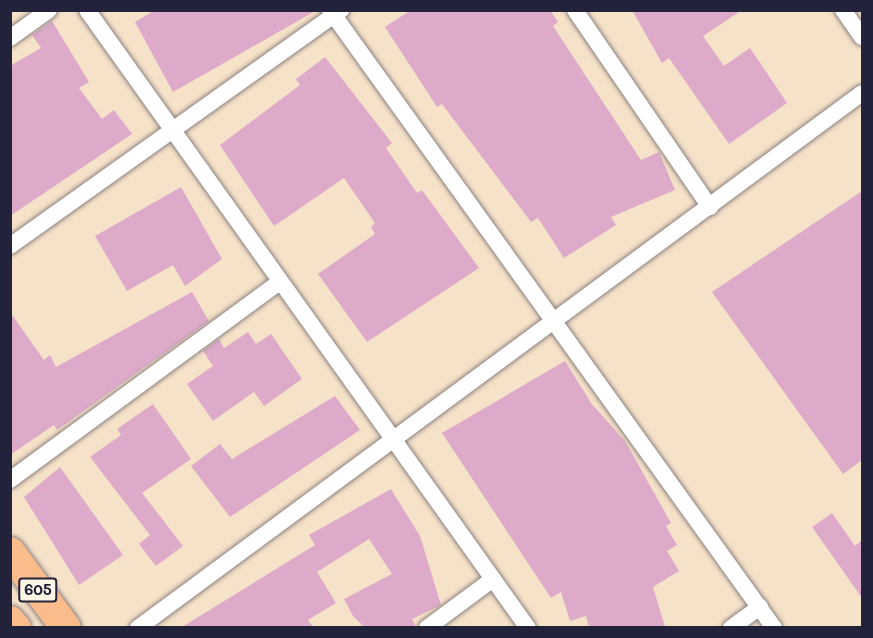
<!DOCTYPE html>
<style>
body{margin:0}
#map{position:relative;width:873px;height:638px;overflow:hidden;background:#f6e2c8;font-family:Mali,sans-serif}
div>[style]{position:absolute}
.building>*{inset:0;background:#ddabc9}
.roads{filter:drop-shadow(0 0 2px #8c8282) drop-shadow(0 0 2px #8c8282)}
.street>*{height:16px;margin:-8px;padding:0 8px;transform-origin:8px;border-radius:8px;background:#fff}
.highway>*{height:30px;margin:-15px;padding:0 15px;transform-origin:15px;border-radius:15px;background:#fabc8b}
span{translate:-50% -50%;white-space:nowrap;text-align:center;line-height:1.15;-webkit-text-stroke:4.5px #fcf5e5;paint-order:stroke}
.shield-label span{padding:2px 4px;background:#fcf5e5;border:2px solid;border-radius:4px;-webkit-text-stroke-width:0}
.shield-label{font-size:15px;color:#22223b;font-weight:700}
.frame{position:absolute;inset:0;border:12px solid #22223b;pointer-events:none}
</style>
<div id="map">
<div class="building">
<div style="clip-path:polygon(155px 10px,317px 10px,173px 92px,135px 22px)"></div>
<div style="clip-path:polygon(411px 10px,550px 10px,558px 22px,553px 26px,641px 160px,659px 152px,675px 190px,611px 217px,616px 225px,564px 258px,538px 218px,531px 222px,442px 104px,437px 107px,385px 27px)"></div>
<div style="clip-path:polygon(632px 10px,742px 10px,703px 36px,724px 66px,750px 48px,787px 103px,729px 144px,669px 58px,662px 63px)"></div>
<div style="clip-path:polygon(52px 21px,89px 82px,79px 88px,102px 119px,114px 110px,132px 134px,10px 216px,10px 66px,41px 48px,32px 35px)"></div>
<div style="clip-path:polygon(325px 57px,392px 143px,386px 148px,417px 193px,422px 190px,479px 268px,367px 342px,318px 274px,375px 234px,371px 227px,375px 223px,344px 178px,274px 226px,220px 145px,300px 85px,296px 79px)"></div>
<div style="clip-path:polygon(181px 187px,222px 259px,185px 286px,173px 265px,127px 291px,95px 236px)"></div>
<div style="clip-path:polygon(862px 191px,862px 460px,843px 474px,712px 292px)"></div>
<div style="clip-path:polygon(192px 292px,209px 321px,57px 430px,54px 425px,10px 455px,10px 312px,44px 360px,50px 355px,56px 367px)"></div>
<div style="clip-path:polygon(248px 332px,256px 344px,271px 334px,302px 379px,264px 406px,254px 392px,213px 421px,187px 384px,213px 366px,203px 351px,219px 339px,224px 348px)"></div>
<div style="clip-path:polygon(565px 361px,591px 403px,625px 441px,671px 523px,666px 526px,677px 545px,667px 551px,679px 571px,653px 587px,665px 627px,589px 627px,586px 616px,570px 621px,561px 592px,551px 598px,442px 433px)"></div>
<div style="clip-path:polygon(335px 396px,360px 430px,230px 517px,191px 466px,220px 444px,232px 459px)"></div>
<div style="clip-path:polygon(153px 404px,191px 459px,142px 493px,183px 546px,156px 566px,139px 544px,150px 535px,90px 457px,121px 435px,117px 429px)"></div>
<div style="clip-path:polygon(60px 467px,123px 555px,79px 585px,24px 497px)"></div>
<div style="clip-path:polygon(391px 489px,420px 536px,441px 605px,412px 619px,416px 627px,364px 627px,353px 616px,344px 599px,392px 574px,369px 539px,317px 572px,336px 603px,308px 620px,313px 627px,182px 627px,315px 545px,309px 535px)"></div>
<div style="clip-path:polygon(832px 513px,855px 546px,862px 540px,862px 598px,812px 527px)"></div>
</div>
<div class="roads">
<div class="street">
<div style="left:87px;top:10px;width:759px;rotate:54.49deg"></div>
<div style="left:330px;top:10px;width:761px;rotate:54.3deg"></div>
<div style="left:575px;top:10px;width:239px;rotate:55.6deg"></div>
<div style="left:843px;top:10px;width:33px;rotate:55deg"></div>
<div style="left:10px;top:38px;width:48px;rotate:-35.7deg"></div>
<div style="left:10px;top:246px;width:407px;rotate:-35.5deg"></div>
<div style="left:10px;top:480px;width:333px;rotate:-36.3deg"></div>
<div style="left:138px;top:628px;width:900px;rotate:-36.46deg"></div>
<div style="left:427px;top:628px;width:82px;rotate:-36.6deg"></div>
<div style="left:731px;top:628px;width:36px;rotate:-36deg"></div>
</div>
<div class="highway">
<div style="left:10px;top:552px;width:94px;rotate:53.6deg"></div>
<div style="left:10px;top:621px;width:9px;rotate:49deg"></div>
</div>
</div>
<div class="shield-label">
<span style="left:38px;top:590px">605</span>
</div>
<div class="frame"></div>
</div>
